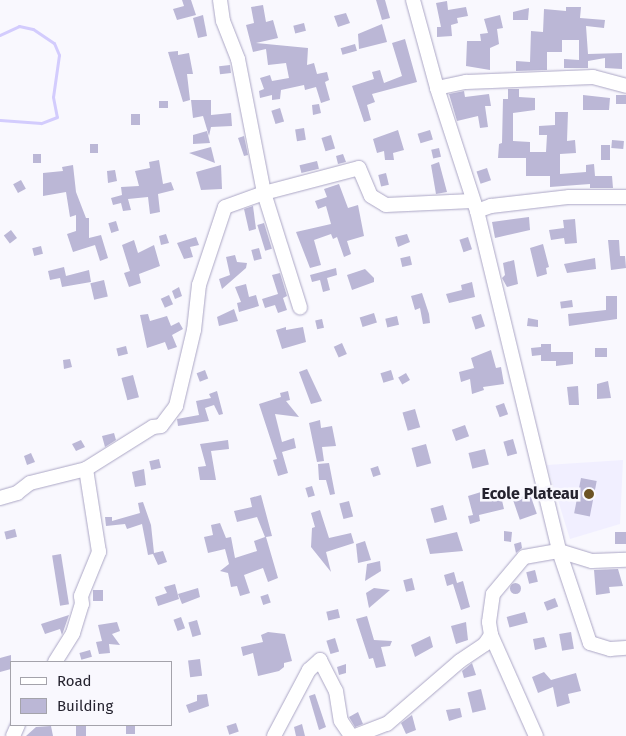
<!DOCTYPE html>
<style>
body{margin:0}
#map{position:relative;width:626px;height:736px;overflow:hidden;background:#f9f8fe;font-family:"Fira Sans",sans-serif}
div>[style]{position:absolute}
.built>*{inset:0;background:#f1efff}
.stream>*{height:3px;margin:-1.5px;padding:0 1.5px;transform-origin:1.5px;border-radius:1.5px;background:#d3ccfd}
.building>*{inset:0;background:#bbb7d6;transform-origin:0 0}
.round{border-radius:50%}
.roads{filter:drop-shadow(0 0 1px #aba6c5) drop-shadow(0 0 1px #aba6c5)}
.minor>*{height:14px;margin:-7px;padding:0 7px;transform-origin:7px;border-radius:7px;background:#fff}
.dots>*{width:14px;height:14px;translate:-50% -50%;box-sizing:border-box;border:2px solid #f9f8fe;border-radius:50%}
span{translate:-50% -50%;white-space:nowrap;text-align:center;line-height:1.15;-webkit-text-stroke:5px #f9f8fe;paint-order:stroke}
.poi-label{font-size:16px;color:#25232f;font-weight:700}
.right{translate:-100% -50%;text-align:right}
.legend{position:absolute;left:10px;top:661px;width:162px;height:65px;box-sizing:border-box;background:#f9f8fe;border:1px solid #a4a3ab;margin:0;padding:6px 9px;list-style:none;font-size:15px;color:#25232f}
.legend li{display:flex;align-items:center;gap:10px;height:25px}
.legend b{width:25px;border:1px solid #a4a3ab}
</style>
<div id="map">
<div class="built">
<div style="clip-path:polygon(623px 460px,620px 524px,570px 539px,547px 465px)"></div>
</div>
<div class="stream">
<div style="left:0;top:35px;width:21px;rotate:-25deg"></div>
<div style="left:19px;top:26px;width:14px;rotate:12deg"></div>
<div style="left:33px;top:29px;width:25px;rotate:34deg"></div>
<div style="left:54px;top:43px;width:13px;rotate:67deg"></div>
<div style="left:59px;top:55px;width:42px;rotate:98.1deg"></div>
<div style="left:53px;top:97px;width:20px;rotate:79deg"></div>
<div style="left:57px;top:117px;width:17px;rotate:159deg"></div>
<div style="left:41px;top:123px;width:41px;rotate:-175.8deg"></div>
</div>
<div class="building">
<div style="clip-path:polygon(182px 0,191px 0,196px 15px,177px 20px,173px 9px,184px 6px)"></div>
<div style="clip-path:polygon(376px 0,385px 0,390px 18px,382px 20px)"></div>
<div style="clip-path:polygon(447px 1px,448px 10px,466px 7px,468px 16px,457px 18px,458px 23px,451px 25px,452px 36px,437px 37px,437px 27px,441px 27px,436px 3px)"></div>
<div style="clip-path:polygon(263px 5px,266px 22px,273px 20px,278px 38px,256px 43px,308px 48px,307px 65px,314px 63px,317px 74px,327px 72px,329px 80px,325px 82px,330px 100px,321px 103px,316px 87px,305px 90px,304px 85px,281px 90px,280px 99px,272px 100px,272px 95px,260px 98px,259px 91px,264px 89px,260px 78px,270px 75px,272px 81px,289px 78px,286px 63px,268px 65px,266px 49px,253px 52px,246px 25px,254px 23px,251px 7px)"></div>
<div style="clip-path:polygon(566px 7px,581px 7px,580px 18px,605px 20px,604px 28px,586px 26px,588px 54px,622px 53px,622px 69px,605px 68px,605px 58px,588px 61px,588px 68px,564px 68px,564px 59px,579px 60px,579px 40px,562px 40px,562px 52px,547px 52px,547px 70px,516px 71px,516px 61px,530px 62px,531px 31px,543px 32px,544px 9px,566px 11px)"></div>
<div style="clip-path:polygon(529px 8px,528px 20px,513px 20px,513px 12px)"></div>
<div style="clip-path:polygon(346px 13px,350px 23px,338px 27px,334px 16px)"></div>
<div style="clip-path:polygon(203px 15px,207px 36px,198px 38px,193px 18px)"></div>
<div style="clip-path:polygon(500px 15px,503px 28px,497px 29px,499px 44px,490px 48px,490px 70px,466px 66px,467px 41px,481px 41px,480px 34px,488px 33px,484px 19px)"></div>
<div style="left:304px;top:23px;width:8px;height:11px;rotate:76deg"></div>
<div style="clip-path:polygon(382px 24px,387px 42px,359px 49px,358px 34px)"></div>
<div style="clip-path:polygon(405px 39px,417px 82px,372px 94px,375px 102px,367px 105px,371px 120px,364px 122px,352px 86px,374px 79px,372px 72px,380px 70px,384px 83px,402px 76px,392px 43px)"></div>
<div style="left:355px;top:44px;width:7px;height:15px;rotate:74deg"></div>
<div style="clip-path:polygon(178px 51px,178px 55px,189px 53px,193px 74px,187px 74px,190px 100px,183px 102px,168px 52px)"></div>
<div style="left:230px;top:65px;width:8px;height:11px;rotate:83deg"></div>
<div style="clip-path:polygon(508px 89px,519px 89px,519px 97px,535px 98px,535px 110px,513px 113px,513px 141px,530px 142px,530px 152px,546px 152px,547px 135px,539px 135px,539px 126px,555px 125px,555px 112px,568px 112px,567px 141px,575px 140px,576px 153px,560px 154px,560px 174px,586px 172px,586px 165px,594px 164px,595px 176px,612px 176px,613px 188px,590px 188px,590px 184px,550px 187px,550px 176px,526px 176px,526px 158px,498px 158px,499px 144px,502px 143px,503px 99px,508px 99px)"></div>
<div style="clip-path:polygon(464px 91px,465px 97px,489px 94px,491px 106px,485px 106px,488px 127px,480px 128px,478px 116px,457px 121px,449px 94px)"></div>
<div style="clip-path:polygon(583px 95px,610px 98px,609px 110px,583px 110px)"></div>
<div style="left:616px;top:95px;width:10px;height:9px"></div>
<div style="clip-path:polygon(191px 100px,211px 100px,211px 115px,231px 113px,232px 126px,211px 127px,209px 136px,203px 116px,193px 118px)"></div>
<div style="left:159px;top:101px;width:9px;height:7px"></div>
<div style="clip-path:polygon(319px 104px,321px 113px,313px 115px,312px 105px)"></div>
<div style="left:280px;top:108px;width:14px;height:9px;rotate:73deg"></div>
<div style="left:131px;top:114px;width:9px;height:11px"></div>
<div style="left:304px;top:128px;width:12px;height:9px;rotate:81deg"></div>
<div style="clip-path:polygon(398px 130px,404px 150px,393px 153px,394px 160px,385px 160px,384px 151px,377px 153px,373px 139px)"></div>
<div style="left:430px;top:130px;width:10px;height:13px;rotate:73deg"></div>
<div style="clip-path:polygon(207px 131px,210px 143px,193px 144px,193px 135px)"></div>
<div style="left:331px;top:135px;width:14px;height:10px;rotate:73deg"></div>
<div style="clip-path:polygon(244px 136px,248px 155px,244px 156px,238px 138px)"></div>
<div style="left:612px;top:140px;width:12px;height:8px;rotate:5deg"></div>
<div style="left:90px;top:144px;width:8px;height:9px"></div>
<div style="left:601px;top:145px;width:9px;height:15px"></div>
<div style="clip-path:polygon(211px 147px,215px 163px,189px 153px)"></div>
<div style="left:439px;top:148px;width:9px;height:8px;rotate:77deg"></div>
<div style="left:33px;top:154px;width:8px;height:9px"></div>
<div style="clip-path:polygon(343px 154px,346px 162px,338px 164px,336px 156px)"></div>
<div style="clip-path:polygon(159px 160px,163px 184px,171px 182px,174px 190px,158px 194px,160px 212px,150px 214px,148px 197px,128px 199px,131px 210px,123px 211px,121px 203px,113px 205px,111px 198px,122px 195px,121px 187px,139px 186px,135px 171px,150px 168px,149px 162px)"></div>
<div style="left:317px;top:161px;width:8px;height:18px;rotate:76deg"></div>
<div style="clip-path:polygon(439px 162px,447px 192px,436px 194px,431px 165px)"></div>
<div style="clip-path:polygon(73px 165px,76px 192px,86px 218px,89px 218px,89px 238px,101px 235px,108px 258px,100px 261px,95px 245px,73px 252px,67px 234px,76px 231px,76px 215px,70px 217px,66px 192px,43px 196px,43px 173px,63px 171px,62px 167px)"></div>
<div style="clip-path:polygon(221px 165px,222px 189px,201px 190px,196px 172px)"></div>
<div style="left:487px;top:168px;width:13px;height:11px;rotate:72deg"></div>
<div style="clip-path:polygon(115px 170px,117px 181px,108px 183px,107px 171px)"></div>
<div style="left:386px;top:173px;width:12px;height:8px;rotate:76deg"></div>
<div style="left:21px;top:180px;width:10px;height:9px;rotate:61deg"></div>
<div style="clip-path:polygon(339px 184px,348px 208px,358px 205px,364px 236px,347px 241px,351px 254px,344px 257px,337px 237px,333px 239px,331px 234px,314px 240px,321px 265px,310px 268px,296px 232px,331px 224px,326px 206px,318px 209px,315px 201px,327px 197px,324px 189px)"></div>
<div style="clip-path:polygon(253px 206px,256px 229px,249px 231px,244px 209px)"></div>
<div style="clip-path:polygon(529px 217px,530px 230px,495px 238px,492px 222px)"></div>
<div style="clip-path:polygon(575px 219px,577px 243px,565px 244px,564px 238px,551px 240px,549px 230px,564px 228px,563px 220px)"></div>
<div style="left:116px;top:221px;width:10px;height:8px;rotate:73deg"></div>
<div style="left:264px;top:223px;width:27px;height:7px;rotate:73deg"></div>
<div style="left:11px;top:230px;width:10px;height:9px;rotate:53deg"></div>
<div style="clip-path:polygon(166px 234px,169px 243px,161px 245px,159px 236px)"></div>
<div style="clip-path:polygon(407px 234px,410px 242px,398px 247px,395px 237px)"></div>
<div style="clip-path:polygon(196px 237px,199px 245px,190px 247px,193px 257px,184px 259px,177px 243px)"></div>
<div style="left:468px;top:237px;width:13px;height:9px;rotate:72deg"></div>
<div style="clip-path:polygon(134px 240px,138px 253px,154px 245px,160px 266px,139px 274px,141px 283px,129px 287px,124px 273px,130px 271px,122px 245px)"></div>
<div style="clip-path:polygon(608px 240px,619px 240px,620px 256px,625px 256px,626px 268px,611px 270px)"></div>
<div style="clip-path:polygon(543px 244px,549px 267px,546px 268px,547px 274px,537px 277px,530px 248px)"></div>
<div style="left:41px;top:246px;width:8px;height:9px;rotate:76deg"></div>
<div style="left:259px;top:248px;width:11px;height:8px;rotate:75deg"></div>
<div style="clip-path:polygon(235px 255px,237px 262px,247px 263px,246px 268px,222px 289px,219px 279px,230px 275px,226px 257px)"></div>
<div style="left:410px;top:256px;width:9px;height:10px;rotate:77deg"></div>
<div style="clip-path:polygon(595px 258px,596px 269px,567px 273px,564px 264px)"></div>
<div style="clip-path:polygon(514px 260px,518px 284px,507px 287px,502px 278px,505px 275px,503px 263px)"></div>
<div style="clip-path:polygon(64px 267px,66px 276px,89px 270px,91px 282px,62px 287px,60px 278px,50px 280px,48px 271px)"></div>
<div style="clip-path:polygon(336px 268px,337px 275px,327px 278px,330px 290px,323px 292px,320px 280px,312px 282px,310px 275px)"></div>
<div style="clip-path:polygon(365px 269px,374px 278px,374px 282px,352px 290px,347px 275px)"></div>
<div style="clip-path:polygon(280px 273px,287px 296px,283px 298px,287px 310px,278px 313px,275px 305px,265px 308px,262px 299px,278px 294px,272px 275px)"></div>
<div style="left:104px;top:280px;width:17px;height:14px;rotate:77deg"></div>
<div style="clip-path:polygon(472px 282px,475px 297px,449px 303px,446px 294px,462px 290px,461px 285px)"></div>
<div style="clip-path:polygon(246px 284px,249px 297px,256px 295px,259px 306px,239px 312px,237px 303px,241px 302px,235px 287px)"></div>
<div style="clip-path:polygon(179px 287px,182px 296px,175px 299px,172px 291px)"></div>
<div style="clip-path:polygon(422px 293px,429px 314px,430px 323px,423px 324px,420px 308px,415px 310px,411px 296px)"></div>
<div style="left:169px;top:295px;width:10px;height:9px;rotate:66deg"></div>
<div style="clip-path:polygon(606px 296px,617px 296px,617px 319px,569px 326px,568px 314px,606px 310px)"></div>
<div style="left:572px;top:300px;width:7px;height:12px;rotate:82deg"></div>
<div style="clip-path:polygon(234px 309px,238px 321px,219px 326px,217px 317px)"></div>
<div style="left:374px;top:313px;width:10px;height:15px;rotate:73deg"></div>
<div style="clip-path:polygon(148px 314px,150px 321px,167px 316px,171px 326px,179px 322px,183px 329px,172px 335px,177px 347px,168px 350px,165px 342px,147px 348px,140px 315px)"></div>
<div style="left:481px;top:314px;width:13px;height:10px;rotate:72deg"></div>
<div style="left:397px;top:316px;width:9px;height:12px;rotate:77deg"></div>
<div style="clip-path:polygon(528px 318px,538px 320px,538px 327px,527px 326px)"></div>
<div style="left:322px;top:319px;width:9px;height:7px;rotate:77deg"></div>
<div style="clip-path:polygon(286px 327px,286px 330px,303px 327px,306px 342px,282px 349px,276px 330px)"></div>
<div style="left:342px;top:343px;width:12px;height:9px;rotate:66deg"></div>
<div style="clip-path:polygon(541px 344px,551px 344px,551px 352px,573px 352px,573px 364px,556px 366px,556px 361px,541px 361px,541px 355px,532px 356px,531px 348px,541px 347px)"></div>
<div style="left:126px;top:346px;width:8px;height:10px;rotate:76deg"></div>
<div style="left:595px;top:348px;width:12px;height:9px"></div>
<div style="clip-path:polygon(491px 350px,496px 368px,501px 367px,504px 384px,483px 387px,484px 390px,472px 394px,470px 379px,461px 382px,459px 372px,474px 368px,471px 358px)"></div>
<div style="clip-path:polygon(70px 359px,72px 367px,64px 369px,63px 360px)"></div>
<div style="clip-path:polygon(307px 369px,322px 401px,311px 404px,299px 372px)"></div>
<div style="left:205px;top:370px;width:9px;height:9px;rotate:69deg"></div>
<div style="left:391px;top:370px;width:10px;height:11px;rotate:73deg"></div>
<div style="left:406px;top:373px;width:8px;height:9px;rotate:60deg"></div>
<div style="left:133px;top:375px;width:23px;height:12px;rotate:75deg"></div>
<div style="clip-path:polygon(608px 381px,611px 398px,597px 399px,597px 384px)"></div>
<div style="clip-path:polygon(578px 386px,579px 405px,569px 405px,567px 387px)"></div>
<div style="clip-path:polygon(217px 391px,223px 414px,219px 415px,214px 405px,205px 408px,209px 421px,178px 426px,177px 419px,199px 415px,196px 401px,211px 398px,209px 394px)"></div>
<div style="clip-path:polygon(288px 391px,290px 400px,286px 401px,299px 417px,275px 414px,282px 442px,294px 438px,296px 448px,282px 452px,288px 473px,278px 476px,273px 460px,277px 459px,259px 404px,281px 397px,280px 393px)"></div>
<div style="left:504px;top:403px;width:12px;height:9px;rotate:70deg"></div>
<div style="left:415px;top:409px;width:19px;height:13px;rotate:74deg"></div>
<div style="clip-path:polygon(320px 420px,321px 428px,332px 426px,336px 446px,322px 447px,324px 461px,317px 462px,309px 423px)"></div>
<div style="left:465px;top:425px;width:12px;height:14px;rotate:70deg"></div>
<div style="clip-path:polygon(114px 433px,116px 440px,105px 447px,102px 436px)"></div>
<div style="left:513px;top:439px;width:15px;height:10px;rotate:74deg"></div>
<div style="clip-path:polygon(81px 440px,85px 447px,76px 451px,72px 444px)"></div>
<div style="clip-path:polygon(228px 440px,229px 449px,211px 451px,216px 480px,200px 480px,198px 467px,206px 466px,200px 444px)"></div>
<div style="left:426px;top:444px;width:20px;height:15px;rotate:75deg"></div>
<div style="left:485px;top:449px;width:16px;height:17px;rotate:76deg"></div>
<div style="clip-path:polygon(31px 453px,35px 462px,27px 465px,24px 456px)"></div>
<div style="left:159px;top:459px;width:9px;height:10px;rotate:77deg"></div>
<div style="clip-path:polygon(329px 463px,335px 494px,330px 495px,326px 480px,319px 480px,318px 464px)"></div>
<div style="left:378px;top:466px;width:9px;height:8px;rotate:72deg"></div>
<div style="clip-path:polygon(144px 469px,146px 485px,135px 487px,132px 472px)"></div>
<div style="left:581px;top:478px;width:16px;height:36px;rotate:11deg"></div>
<div style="left:312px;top:486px;width:10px;height:7px;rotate:73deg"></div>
<div style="clip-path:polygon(481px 492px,482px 497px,500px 492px,504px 509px,479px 515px,480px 521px,470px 524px,468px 516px,473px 515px,468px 496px)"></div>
<div style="left:530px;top:494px;width:21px;height:18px;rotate:71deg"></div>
<div style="clip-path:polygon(261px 495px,272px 536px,266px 537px,278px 578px,268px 582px,263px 568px,244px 575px,250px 593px,240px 596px,237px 586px,231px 587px,228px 573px,220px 571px,229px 564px,225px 549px,208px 553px,204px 537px,213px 535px,211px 525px,220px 523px,226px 538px,231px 537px,235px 558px,257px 551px,254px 541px,265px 537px,257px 517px,237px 522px,234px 511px,252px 507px,250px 498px)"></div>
<div style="left:349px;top:501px;width:16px;height:10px;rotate:75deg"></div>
<div style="clip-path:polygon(143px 502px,151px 525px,154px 553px,163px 551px,167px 562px,158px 565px,153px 554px,148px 555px,142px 524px,127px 529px,125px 524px,106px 526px,105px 517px,112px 517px,112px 521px,140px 513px,138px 503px)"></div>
<div style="left:443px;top:505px;width:15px;height:13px;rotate:74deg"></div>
<div style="clip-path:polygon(320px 510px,329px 538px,351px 533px,354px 543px,326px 552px,331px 572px,311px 547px,312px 528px,315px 527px,311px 513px)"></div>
<div style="left:15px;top:529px;width:8px;height:11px;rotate:76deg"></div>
<div style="clip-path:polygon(504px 531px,512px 532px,511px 542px,504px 541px)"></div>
<div style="clip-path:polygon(457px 532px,463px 551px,430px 554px,426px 539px)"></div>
<div style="left:626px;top:532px;width:12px;height:11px;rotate:90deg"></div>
<div style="clip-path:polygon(365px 541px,371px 560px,358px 563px,356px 544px)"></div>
<div style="clip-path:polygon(521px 542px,522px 548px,516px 553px,514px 544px)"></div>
<div style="left:61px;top:554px;width:51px;height:9px;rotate:81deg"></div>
<div style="clip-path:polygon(380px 561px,381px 571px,365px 581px,367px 564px)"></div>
<div style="clip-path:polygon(618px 569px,623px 586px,609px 587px,610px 593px,596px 595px,594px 570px)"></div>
<div style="left:535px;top:570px;width:12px;height:9px;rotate:76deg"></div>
<div style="clip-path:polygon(454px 572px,457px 583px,463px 581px,470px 607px,461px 610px,453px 584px,447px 586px,444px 575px)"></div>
<div style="left:412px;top:578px;width:12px;height:9px;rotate:76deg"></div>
<div class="round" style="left:509.5px;top:582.5px;width:11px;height:11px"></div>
<div style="clip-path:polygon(175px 584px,179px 599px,158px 606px,155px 597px,167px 593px,164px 587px)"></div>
<div style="clip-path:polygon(198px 588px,200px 597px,182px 604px,178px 594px)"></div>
<div style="clip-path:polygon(374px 588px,390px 590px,369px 608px,366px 593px)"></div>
<div style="left:93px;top:590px;width:10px;height:11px"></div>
<div style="left:268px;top:594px;width:9px;height:8px;rotate:72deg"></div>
<div style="left:555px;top:598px;width:9px;height:12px;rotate:69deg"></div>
<div style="left:338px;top:609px;width:9px;height:12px;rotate:77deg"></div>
<div style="left:525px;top:612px;width:11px;height:19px;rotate:75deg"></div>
<div style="clip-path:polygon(69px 615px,62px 635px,60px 629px,45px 634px,41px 624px)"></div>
<div style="clip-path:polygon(367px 616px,374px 640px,392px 641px,390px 646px,381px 647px,386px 666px,376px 668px,373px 658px,369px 659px,356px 619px)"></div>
<div style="left:181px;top:617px;width:12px;height:8px;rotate:70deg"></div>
<div style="left:197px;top:620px;width:15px;height:9px;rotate:74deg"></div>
<div style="clip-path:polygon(117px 622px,120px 631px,112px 634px,120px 645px,109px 644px,110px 653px,99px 654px,96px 642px,102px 641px,98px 625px)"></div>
<div style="clip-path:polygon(466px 622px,468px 640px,456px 644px,451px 626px)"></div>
<div style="clip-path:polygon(268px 632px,285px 634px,292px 661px,284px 663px,284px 667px,279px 671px,258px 676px,253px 653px,243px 656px,241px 647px,263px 642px,261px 635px)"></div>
<div style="left:571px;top:632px;width:17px;height:12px;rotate:80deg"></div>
<div style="clip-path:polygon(430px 636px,433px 647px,415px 657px,411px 645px)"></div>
<div style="clip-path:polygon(544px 637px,547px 647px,535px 650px,533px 639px)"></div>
<div style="left:335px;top:638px;width:14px;height:9px;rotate:73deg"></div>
<div style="left:90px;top:650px;width:7px;height:11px;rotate:74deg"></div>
<div style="clip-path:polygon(11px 655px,11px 669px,0 672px,0 658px)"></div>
<div style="left:200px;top:659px;width:17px;height:12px;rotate:83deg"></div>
<div style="clip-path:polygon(472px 663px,476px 675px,464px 678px,462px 671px)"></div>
<div style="clip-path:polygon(346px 664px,346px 673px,339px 675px,337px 667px)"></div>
<div style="clip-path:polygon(544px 672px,551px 680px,576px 673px,581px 691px,568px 694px,570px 703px,557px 707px,553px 687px,538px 693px,532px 677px)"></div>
<div style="left:481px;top:689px;width:21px;height:14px;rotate:76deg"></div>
<div style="clip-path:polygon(207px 694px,209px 706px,189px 713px,186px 705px,197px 701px,197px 695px)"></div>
<div style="clip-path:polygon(315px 694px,326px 727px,319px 730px,309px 696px)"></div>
<div style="clip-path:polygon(460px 708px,462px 717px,449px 721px,446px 710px)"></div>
<div style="clip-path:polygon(358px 712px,363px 724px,355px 727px,349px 717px)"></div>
<div style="clip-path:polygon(412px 715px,416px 730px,406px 734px,401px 723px)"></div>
<div style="left:236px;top:723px;width:9px;height:10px;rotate:72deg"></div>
<div style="clip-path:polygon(302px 724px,305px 736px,296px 736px,294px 727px)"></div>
<div style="left:76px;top:725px;width:10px;height:11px"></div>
<div style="left:126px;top:725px;width:9px;height:9px"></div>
<div style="clip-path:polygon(51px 726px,53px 736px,26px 736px,36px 727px)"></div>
</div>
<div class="roads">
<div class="minor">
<div style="left:220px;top:0;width:21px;rotate:82deg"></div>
<div style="left:223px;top:21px;width:41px;rotate:68.5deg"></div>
<div style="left:238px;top:59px;width:136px;rotate:79deg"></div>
<div style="left:264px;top:193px;width:120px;rotate:72.5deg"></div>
<div style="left:413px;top:0;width:91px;rotate:74.7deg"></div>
<div style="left:437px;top:88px;width:129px;rotate:72deg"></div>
<div style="left:477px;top:211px;width:350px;rotate:76.4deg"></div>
<div style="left:559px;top:551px;width:97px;rotate:71.4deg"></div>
<div style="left:590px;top:643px;width:21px;rotate:17deg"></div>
<div style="left:610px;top:649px;width:16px;rotate:-4deg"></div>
<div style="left:437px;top:88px;width:30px;rotate:-12deg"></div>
<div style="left:466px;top:82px;width:127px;rotate:-2.3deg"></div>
<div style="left:593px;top:77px;width:34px;rotate:15deg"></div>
<div style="left:477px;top:211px;width:15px;rotate:-20deg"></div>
<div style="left:491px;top:206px;width:79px;rotate:-6.6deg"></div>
<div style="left:569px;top:197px;width:57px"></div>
<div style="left:0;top:498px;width:18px;rotate:-16deg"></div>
<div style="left:17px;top:493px;width:16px;rotate:-38deg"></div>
<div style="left:30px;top:483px;width:58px;rotate:-14deg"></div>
<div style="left:491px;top:635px;width:111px;rotate:66deg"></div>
<div style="left:55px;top:662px;width:34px;rotate:-58deg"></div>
<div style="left:73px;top:633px;width:30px;rotate:-73deg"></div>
<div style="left:82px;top:604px;width:8px;rotate:-97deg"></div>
<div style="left:81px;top:596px;width:48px;rotate:-67.8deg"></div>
<div style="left:99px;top:552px;width:84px;rotate:-98.9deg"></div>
<div style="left:86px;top:469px;width:79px;rotate:-32.1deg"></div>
<div style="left:153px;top:427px;width:8px;rotate:-7deg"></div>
<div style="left:161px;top:426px;width:25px;rotate:-53deg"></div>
<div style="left:176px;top:406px;width:78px;rotate:-76.7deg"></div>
<div style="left:194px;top:330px;width:45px;rotate:-83.7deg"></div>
<div style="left:199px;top:285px;width:82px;rotate:-71.6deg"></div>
<div style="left:225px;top:207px;width:41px;rotate:-19.7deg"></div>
<div style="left:264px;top:193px;width:98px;rotate:-14.7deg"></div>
<div style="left:359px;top:168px;width:30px;rotate:67deg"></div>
<div style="left:371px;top:196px;width:17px;rotate:31deg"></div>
<div style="left:386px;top:205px;width:86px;rotate:-2.7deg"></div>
<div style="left:13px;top:736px;width:12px;rotate:-66deg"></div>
<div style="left:274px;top:736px;width:75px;rotate:-62.1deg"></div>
<div style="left:309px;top:670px;width:15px;rotate:-42deg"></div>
<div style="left:320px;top:660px;width:35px;rotate:63deg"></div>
<div style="left:336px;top:691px;width:30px;rotate:81deg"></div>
<div style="left:341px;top:721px;width:18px;rotate:56deg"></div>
<div style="left:355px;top:736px;width:34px;rotate:-21deg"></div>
<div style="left:387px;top:724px;width:96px;rotate:-40.8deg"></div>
<div style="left:460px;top:661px;width:30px;rotate:-34deg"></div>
<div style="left:485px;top:644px;width:11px;rotate:-56deg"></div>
<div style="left:491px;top:635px;width:13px;rotate:-99deg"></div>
<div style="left:489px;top:622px;width:28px;rotate:-82deg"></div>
<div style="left:493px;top:594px;width:48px;rotate:-50deg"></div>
<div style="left:524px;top:557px;width:36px;rotate:-10deg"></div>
<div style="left:559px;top:551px;width:34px;rotate:17deg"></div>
<div style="left:592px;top:561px;width:34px;rotate:-2deg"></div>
</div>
</div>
<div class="dots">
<div style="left:589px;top:494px;background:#6c5324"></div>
</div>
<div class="poi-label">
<span class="right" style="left:579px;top:494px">Ecole Plateau</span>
</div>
<ul class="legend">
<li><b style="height:6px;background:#fff"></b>Road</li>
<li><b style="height:14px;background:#bbb7d6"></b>Building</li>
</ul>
</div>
